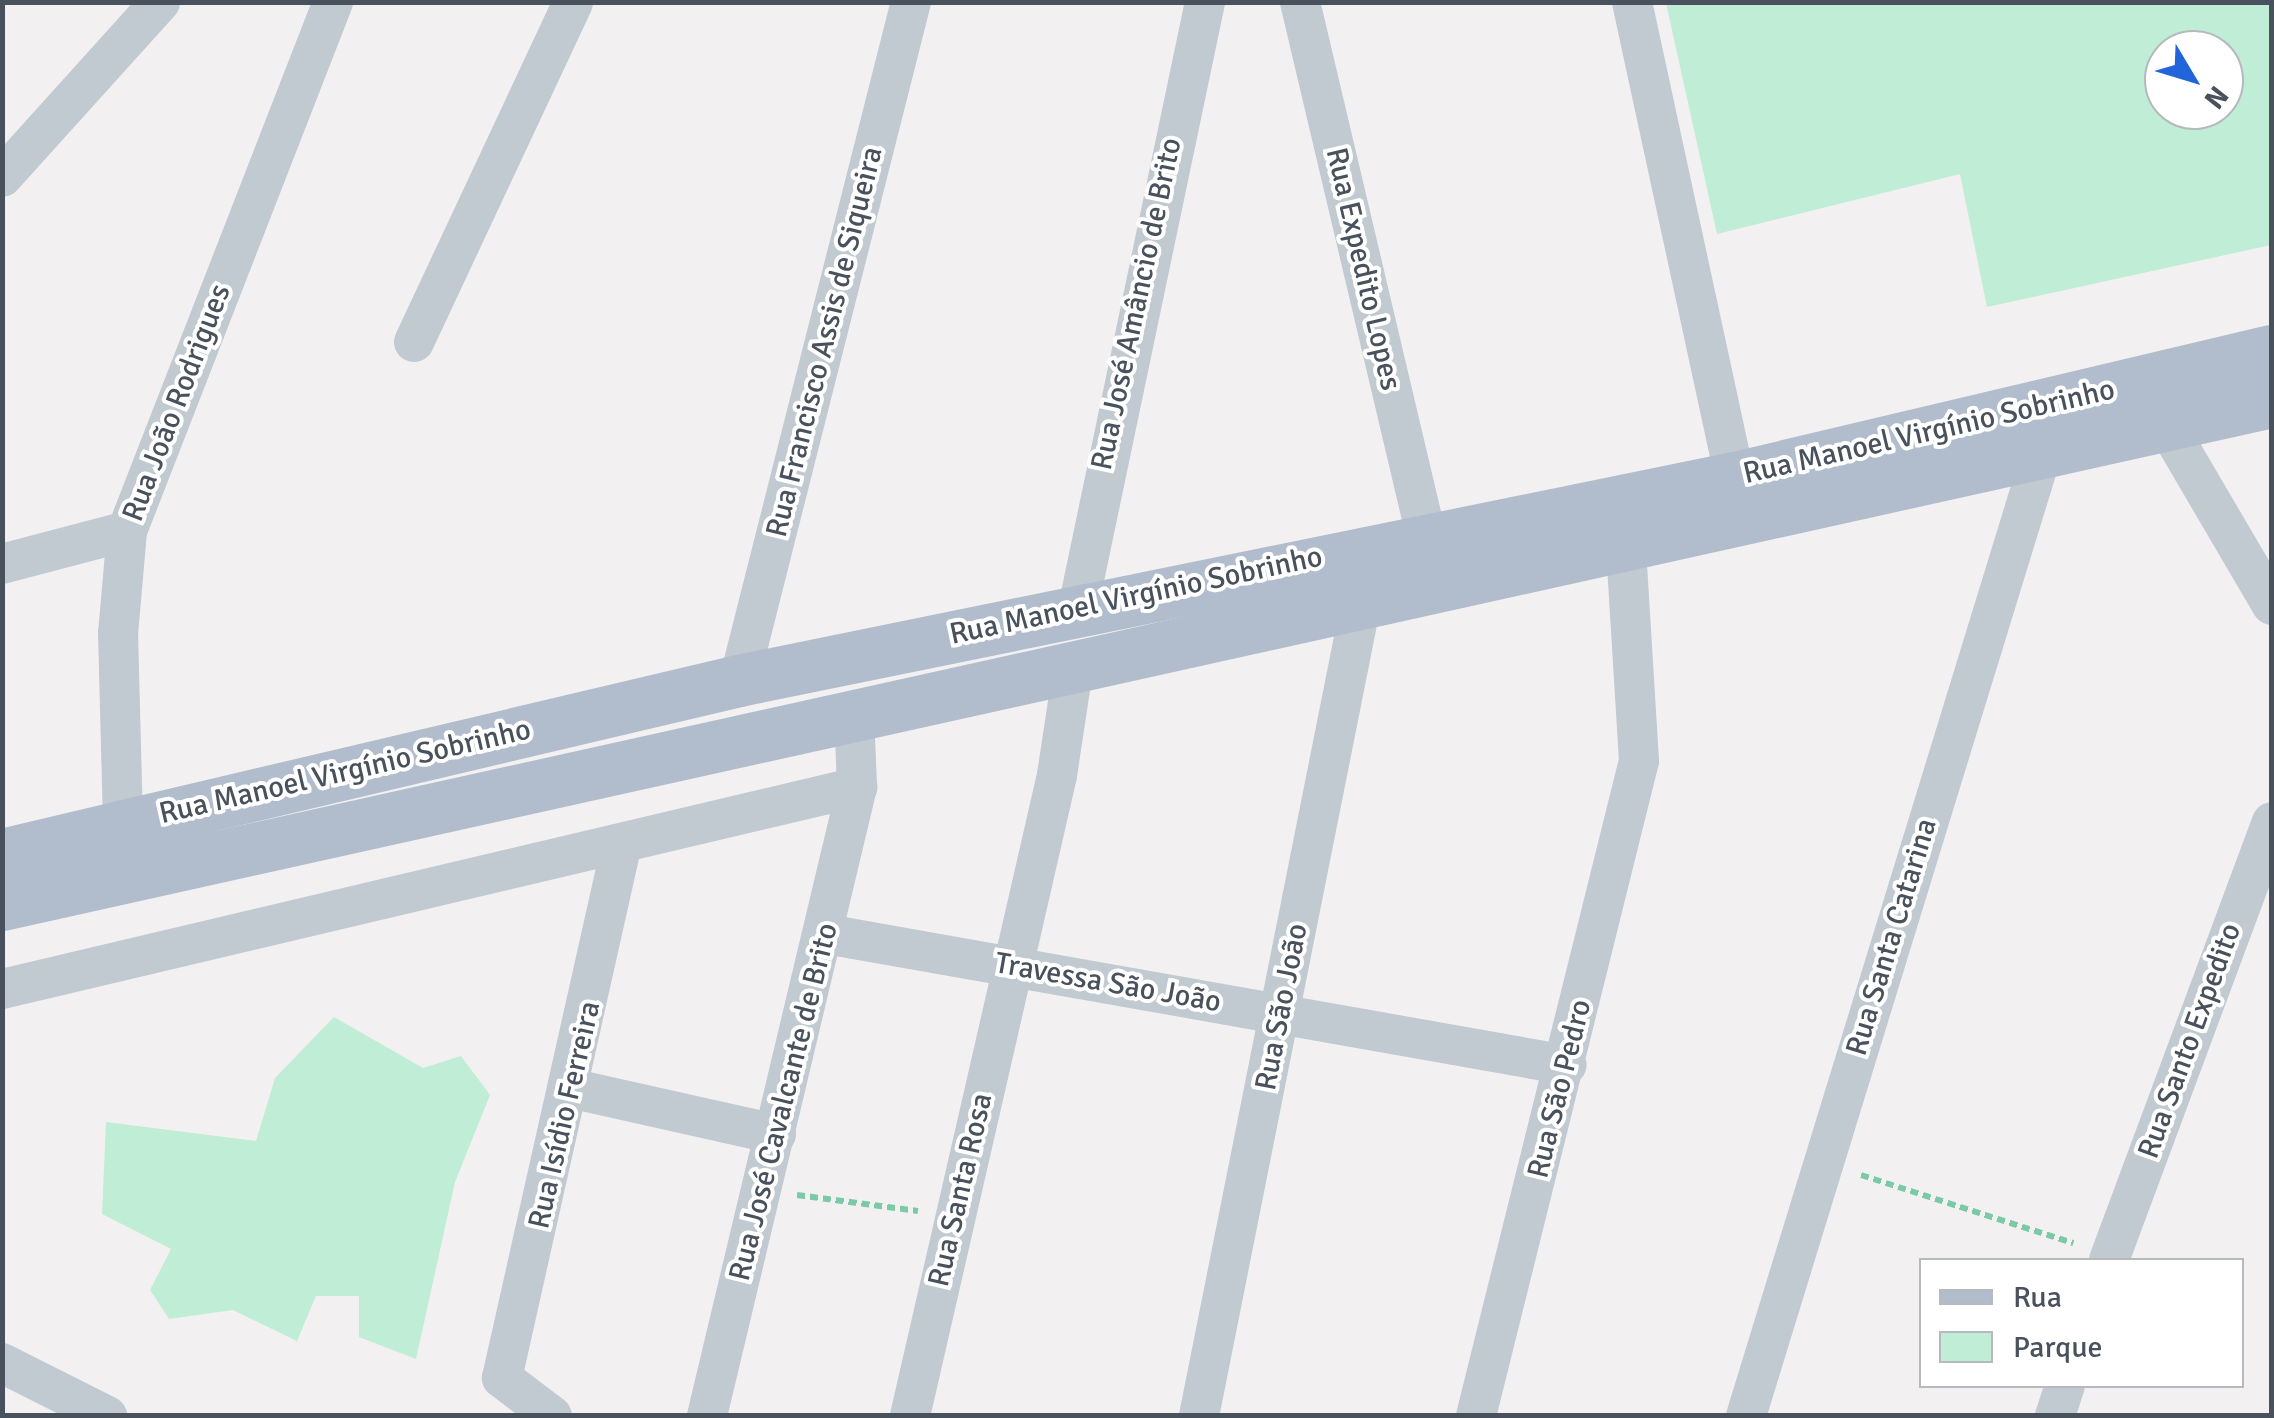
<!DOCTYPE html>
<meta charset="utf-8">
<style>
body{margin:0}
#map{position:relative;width:2274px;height:1418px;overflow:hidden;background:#f2f0f0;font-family:Signika,sans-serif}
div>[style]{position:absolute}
.green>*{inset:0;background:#c0edd5}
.path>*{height:6px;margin-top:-3px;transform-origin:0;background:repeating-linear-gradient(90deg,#7acaa8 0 8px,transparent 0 13px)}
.minor>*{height:40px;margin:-20px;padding:0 20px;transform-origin:20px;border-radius:20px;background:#c1c9d1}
.major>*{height:52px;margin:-26px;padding:0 26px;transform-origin:26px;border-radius:26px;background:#b1bdcd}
span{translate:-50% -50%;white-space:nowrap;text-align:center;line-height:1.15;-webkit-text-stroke:8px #fff;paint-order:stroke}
.street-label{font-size:30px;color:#48515c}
.frame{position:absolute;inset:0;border:5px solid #48515c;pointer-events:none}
.legend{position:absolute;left:1919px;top:1258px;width:325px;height:130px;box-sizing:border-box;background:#fff;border:2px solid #b6b9be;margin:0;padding:12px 18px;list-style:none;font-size:30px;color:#48515c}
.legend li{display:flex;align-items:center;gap:20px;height:50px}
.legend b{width:50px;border:2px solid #b6b9be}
.north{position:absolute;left:2144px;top:30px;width:100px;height:100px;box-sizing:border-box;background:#fff;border:2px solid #b6b9be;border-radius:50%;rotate:128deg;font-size:28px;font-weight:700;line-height:40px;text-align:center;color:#48515c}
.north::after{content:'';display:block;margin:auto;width:35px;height:45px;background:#2264da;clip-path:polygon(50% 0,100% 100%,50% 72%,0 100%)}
</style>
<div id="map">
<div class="green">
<div style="clip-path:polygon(evenodd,1666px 3px,2271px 3px,2271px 245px,1987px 307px,1960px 174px,1717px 234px,1666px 3px,2164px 50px,2224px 50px,2224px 110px,2164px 110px,2164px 50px)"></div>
<div style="clip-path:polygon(334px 1017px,423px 1068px,461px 1056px,490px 1095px,455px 1182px,416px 1359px,359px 1337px,359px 1296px,316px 1296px,297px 1341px,233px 1310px,169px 1319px,150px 1290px,171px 1249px,102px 1214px,106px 1122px,256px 1141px,275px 1078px)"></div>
</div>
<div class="path">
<div style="left:1861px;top:1175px;width:223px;rotate:17.8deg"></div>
<div style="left:797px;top:1195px;width:122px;rotate:7.5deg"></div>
</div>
<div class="minor">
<div style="left:1300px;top:2px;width:548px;rotate:76.7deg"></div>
<div style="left:1632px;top:2px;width:487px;rotate:77.8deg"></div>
<div style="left:2px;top:177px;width:236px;rotate:-47.9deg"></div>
<div style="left:414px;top:342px;width:375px;rotate:-64.9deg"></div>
<div style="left:2168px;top:428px;width:205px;rotate:59.6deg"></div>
<div style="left:2px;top:564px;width:129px;rotate:-14.8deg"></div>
<div style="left:1078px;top:608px;width:619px;rotate:-78.16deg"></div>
<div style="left:739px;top:681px;width:700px;rotate:-75.79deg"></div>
<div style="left:123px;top:823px;width:189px;rotate:-91.5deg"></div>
<div style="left:118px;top:634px;width:103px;rotate:-85deg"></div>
<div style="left:127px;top:531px;width:568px;rotate:-68.72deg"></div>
<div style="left:826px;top:934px;width:752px;rotate:10.03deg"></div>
<div style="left:2px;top:989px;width:879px;rotate:-13.29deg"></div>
<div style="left:574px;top:1089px;width:207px;rotate:12.6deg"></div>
<div style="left:2109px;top:1260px;width:467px;rotate:-69.6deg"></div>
<div style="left:2px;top:1363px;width:118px;rotate:26.8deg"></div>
<div style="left:552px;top:1416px;width:63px;rotate:-142.8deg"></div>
<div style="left:502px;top:1378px;width:548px;rotate:-77.36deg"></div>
<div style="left:707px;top:1416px;width:647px;rotate:-76.59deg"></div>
<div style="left:857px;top:787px;width:76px;rotate:-92.3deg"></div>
<div style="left:910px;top:1416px;width:658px;rotate:-77.08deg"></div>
<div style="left:1057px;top:775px;width:113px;rotate:-81.4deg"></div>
<div style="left:1199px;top:1416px;width:834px;rotate:-78.73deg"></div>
<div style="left:1476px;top:1416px;width:675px;rotate:-76.03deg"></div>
<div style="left:1639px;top:761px;width:210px;rotate:-93.5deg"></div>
<div style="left:1746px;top:1416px;width:1001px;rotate:-72.92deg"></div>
<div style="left:2055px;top:1416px;width:32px;rotate:-72deg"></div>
</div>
<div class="major">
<div style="left:2px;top:855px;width:757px;rotate:-13.28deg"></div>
<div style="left:739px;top:681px;width:1016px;rotate:-11.52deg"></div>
<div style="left:1735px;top:478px;width:552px;rotate:-13.31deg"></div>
<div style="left:2px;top:905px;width:2325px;rotate:-12.49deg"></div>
</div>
<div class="street-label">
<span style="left:1363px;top:269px;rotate:77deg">Rua Expedito Lopes</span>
<span style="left:1137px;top:304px;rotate:-78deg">Rua José Amâncio de Brito</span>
<span style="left:825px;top:342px;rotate:-76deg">Rua Francisco Assis de Siqueira</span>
<span style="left:177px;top:403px;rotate:-69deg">Rua João Rodrigues</span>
<span style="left:1929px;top:432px;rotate:-13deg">Rua Manoel Virgínio Sobrinho</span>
<span style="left:1136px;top:596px;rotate:-12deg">Rua Manoel Virgínio Sobrinho</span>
<span style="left:345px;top:772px;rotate:-13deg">Rua Manoel Virgínio Sobrinho</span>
<span style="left:1892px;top:937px;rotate:-73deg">Rua Santa Catarina</span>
<span style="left:1108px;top:983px;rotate:10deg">Travessa São João</span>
<span style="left:1282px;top:1007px;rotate:-79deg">Rua São João</span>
<span style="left:2190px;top:1041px;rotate:-70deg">Rua Santo Expedito</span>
<span style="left:1560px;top:1089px;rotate:-76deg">Rua São Pedro</span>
<span style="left:784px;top:1102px;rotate:-76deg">Rua José Cavalcante de Brito</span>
<span style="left:565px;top:1115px;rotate:-77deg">Rua Isídio Ferreira</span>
<span style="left:961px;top:1190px;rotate:-77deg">Rua Santa Rosa</span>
</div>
<div class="frame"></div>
<ul class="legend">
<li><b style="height:12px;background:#b1bdcd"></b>Rua</li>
<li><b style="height:28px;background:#c0edd5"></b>Parque</li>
</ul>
<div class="north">N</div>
</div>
